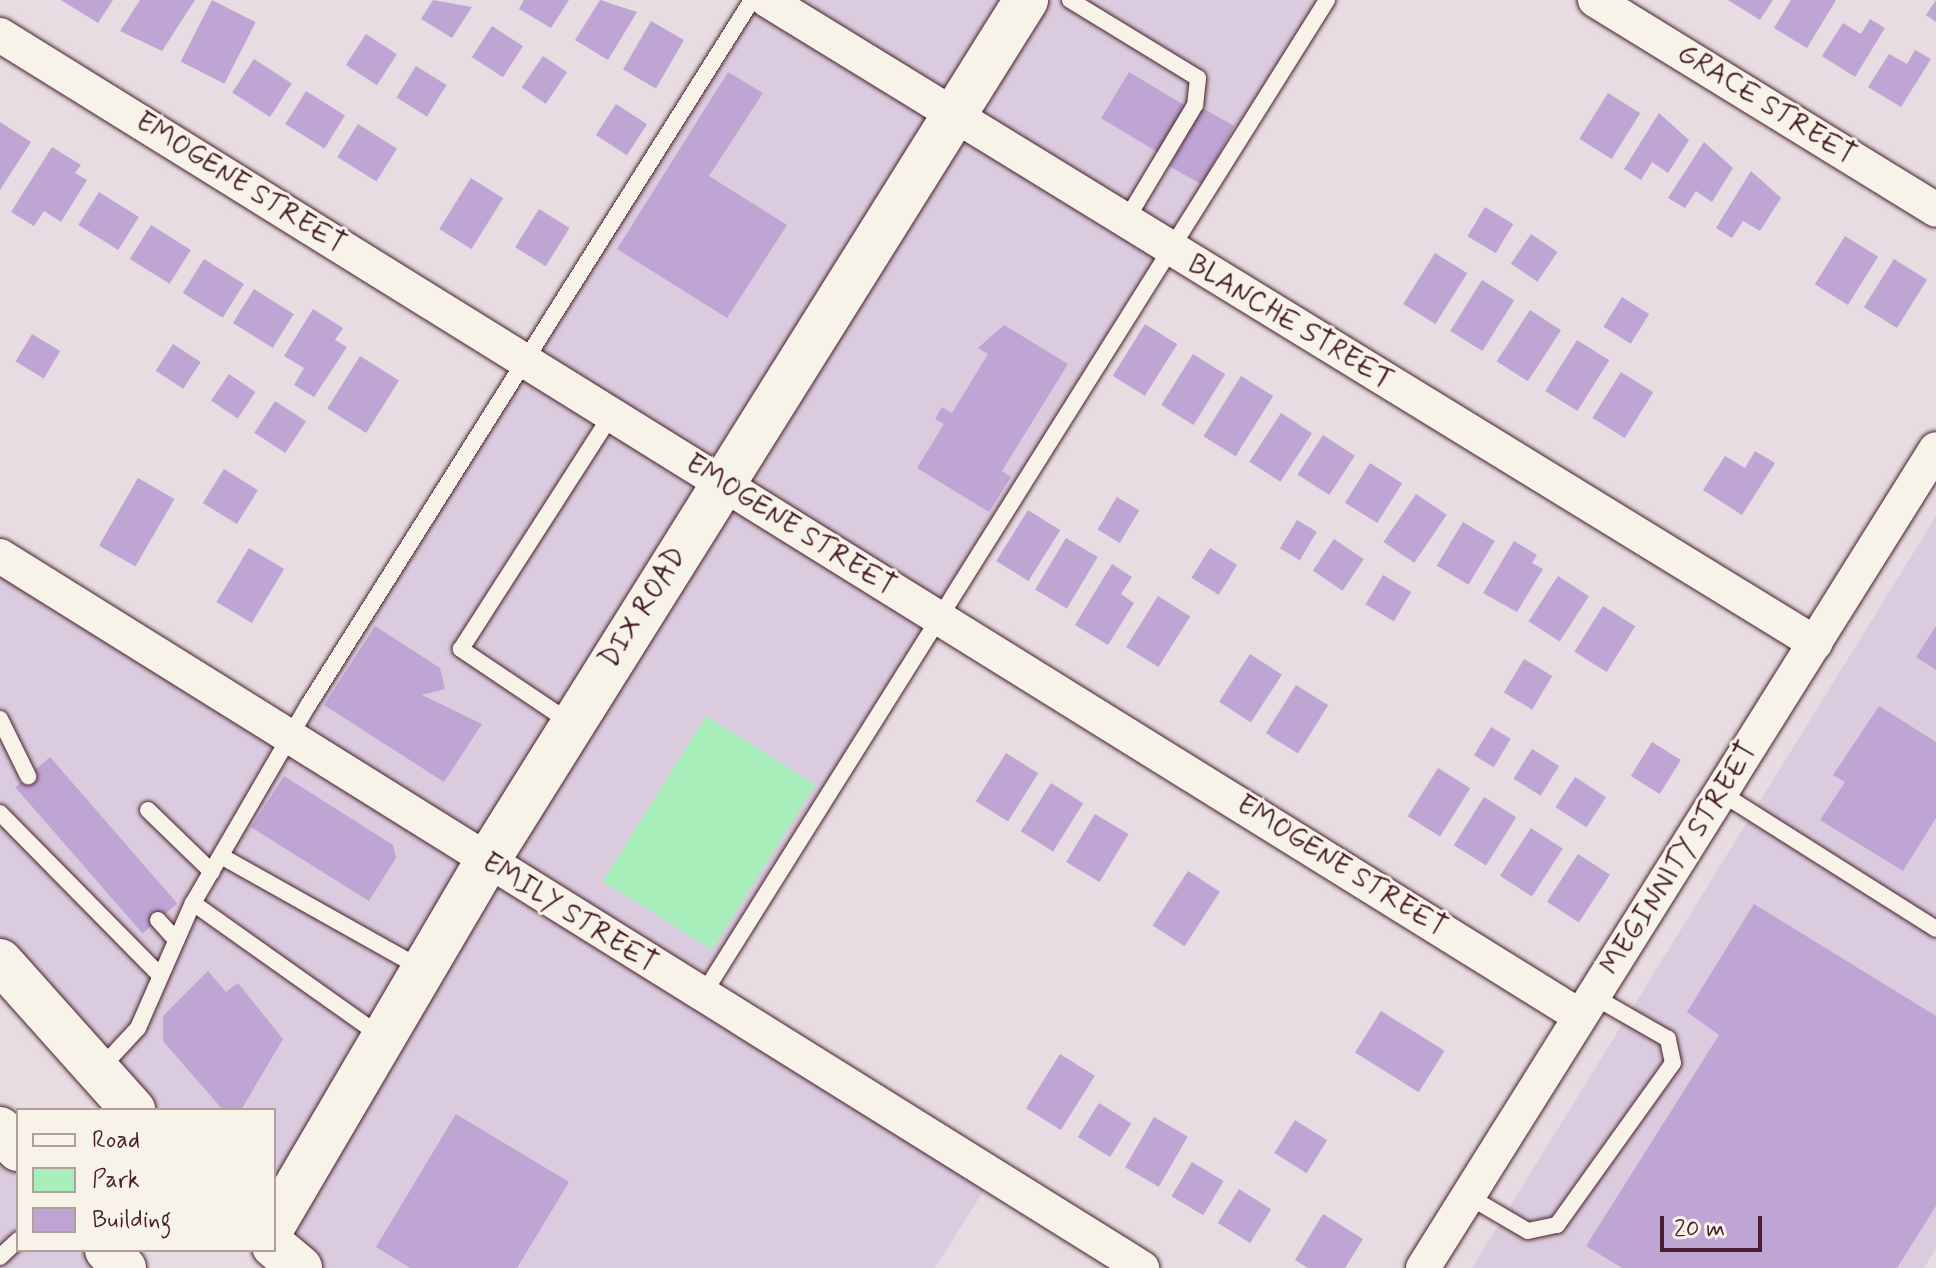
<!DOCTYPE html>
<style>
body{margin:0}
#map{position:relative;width:1936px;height:1268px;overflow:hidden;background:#e6dce2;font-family:Mynerve,sans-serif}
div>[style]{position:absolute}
.built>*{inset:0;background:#daccde}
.green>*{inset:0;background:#a7eebb;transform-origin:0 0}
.building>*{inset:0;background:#bfa5d3;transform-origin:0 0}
.roads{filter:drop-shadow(0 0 2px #4a1f2b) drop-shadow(0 0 2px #4a1f2b)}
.service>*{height:16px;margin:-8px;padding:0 8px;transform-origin:8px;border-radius:8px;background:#f7f3e8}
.minor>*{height:34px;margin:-17px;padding:0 17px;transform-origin:17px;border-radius:17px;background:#f7f3e8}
.secondary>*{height:44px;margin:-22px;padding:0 22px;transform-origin:22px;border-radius:22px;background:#f7f3e8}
span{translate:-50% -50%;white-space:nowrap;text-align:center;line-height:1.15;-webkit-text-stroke:6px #f7f3e8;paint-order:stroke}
.street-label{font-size:28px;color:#4a1f2b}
.legend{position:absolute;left:16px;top:1108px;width:260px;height:144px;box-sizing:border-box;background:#f7f3e8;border:2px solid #b29e9c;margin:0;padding:10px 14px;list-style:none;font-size:24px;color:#4a1f2b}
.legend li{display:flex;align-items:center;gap:16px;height:40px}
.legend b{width:40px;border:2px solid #b29e9c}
.scale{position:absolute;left:1660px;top:1216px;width:102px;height:36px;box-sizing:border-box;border:4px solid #4a1f2b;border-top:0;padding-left:10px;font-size:24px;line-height:28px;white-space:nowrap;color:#4a1f2b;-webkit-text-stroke:6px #f7f3e8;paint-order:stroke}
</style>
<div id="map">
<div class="built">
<div style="clip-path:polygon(752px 0,1332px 0,702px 996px,993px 1176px,935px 1268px,300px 1268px,274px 1246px,274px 1110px,133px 1110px,0 961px,0 556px,288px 740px)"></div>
<div style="clip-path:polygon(1936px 516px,1936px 1248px,1924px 1268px,1472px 1268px)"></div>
<div style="clip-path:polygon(0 1129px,18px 1149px,18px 1250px,107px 1250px,124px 1268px,0 1268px)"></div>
</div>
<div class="green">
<div style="left:706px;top:716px;width:129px;height:195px;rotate:32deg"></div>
</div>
<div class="building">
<div style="clip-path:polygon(61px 0,113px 0,98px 23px)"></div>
<div style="clip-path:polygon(140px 0,195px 0,162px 51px,120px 31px)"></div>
<div style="left:212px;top:0;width:49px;height:69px;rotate:27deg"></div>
<div style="clip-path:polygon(433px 0,472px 7px,452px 38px,421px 19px)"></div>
<div style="clip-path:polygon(524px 0,569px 0,551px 28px,519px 9px)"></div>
<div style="clip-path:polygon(600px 0,637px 12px,608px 60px,575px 40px)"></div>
<div style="clip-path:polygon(1728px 0,1773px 0,1760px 20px)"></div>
<div style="clip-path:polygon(1791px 0,1836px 0,1807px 48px,1774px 28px)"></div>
<div style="clip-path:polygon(1936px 0,1936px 22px,1926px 15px)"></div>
<div style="clip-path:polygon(1870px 19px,1885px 28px,1855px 77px,1822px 56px,1843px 23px,1861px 34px)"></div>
<div style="left:651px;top:21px;width:38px;height:56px;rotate:30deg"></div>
<div style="left:492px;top:26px;width:37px;height:37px;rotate:33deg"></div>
<div style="left:366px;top:34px;width:37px;height:37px;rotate:33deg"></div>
<div style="clip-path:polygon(1915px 50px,1931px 59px,1901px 107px,1868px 87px,1889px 54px,1907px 64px)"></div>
<div style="left:543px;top:56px;width:29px;height:38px;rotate:34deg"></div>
<div style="left:254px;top:59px;width:45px;height:40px;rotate:33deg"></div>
<div style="left:416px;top:66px;width:36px;height:37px;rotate:32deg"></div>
<div style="clip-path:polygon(728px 72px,763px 93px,709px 176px,787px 225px,727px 318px,617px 249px)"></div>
<div style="left:1129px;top:72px;width:69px;height:54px;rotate:31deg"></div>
<div style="left:306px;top:91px;width:46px;height:39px;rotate:32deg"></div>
<div style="left:1608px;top:93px;width:38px;height:54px;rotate:32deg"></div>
<div style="left:616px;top:104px;width:37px;height:37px;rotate:33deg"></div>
<div style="left:1202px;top:108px;width:37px;height:67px;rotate:29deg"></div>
<div style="clip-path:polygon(1659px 113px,1689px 140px,1668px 173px,1652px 162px,1641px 180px,1624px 169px)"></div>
<div style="clip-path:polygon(0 122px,31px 142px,0 190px)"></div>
<div style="left:358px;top:124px;width:46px;height:39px;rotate:32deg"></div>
<div style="clip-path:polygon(1704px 142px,1733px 168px,1712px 202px,1696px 191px,1685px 208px,1668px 198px)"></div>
<div style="clip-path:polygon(52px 147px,81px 165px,75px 173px,87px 180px,61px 222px,44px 211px,34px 226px,11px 212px)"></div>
<div style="clip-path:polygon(1751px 171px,1781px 198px,1760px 231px,1743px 221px,1732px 238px,1716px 228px)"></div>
<div style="left:471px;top:178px;width:38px;height:60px;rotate:32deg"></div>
<div style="left:99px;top:192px;width:47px;height:39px;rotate:32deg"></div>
<div style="left:1485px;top:207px;width:33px;height:34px;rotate:31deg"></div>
<div style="left:539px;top:209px;width:36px;height:45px;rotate:32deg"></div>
<div style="left:151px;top:225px;width:47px;height:40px;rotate:32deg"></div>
<div style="left:1531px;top:234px;width:32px;height:36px;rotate:34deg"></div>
<div style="left:1845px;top:236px;width:39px;height:57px;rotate:32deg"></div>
<div style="left:1435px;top:253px;width:38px;height:60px;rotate:32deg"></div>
<div style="left:204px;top:259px;width:47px;height:40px;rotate:32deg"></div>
<div style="left:1894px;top:259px;width:39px;height:57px;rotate:32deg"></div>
<div style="left:1482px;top:280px;width:38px;height:60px;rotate:32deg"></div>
<div style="left:254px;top:289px;width:47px;height:40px;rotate:32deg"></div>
<div style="left:1622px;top:297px;width:32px;height:35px;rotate:32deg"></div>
<div style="clip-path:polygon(313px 309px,343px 328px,335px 340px,347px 347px,314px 397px,294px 385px,304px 368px,284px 356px)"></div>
<div style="left:1530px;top:310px;width:37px;height:61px;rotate:33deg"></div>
<div style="left:1145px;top:324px;width:38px;height:61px;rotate:32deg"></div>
<div style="clip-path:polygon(1004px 325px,1068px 364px,1002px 471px,1011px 477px,989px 512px,917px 468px,944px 424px,935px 419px,942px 407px,952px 413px,988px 354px,978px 348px)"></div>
<div style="left:32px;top:334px;width:33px;height:32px;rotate:31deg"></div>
<div style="left:1577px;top:340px;width:38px;height:60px;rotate:32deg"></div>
<div style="left:173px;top:344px;width:33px;height:32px;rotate:33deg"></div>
<div style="left:1193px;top:354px;width:38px;height:60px;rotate:32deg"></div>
<div style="left:360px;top:356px;width:46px;height:62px;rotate:32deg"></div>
<div style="left:1621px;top:372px;width:38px;height:54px;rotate:32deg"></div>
<div style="left:229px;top:374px;width:32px;height:32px;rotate:34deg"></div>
<div style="left:1241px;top:376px;width:38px;height:71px;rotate:32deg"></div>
<div style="left:275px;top:401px;width:37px;height:38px;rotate:33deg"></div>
<div style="left:1281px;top:413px;width:37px;height:58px;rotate:33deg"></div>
<div style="left:1323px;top:435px;width:38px;height:47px;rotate:33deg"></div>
<div style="clip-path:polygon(1755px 451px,1775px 463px,1742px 515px,1703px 490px,1725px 456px,1745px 468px)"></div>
<div style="left:1370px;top:463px;width:38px;height:47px;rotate:32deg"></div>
<div style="left:224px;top:469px;width:40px;height:40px;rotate:32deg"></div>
<div style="left:138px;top:478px;width:42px;height:78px;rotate:30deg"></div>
<div style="left:1416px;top:494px;width:37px;height:58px;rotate:34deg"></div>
<div style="left:1117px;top:497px;width:26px;height:38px;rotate:31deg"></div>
<div style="left:1028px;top:510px;width:38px;height:60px;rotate:32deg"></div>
<div style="left:1297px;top:520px;width:23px;height:33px;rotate:31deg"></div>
<div style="left:1463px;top:522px;width:37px;height:51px;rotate:31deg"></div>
<div style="left:1066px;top:538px;width:37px;height:60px;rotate:31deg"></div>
<div style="left:1334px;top:539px;width:36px;height:38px;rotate:34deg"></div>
<div style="clip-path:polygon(1514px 541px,1537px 555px,1532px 563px,1543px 569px,1517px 612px,1483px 593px)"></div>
<div style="left:249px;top:548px;width:41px;height:63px;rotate:31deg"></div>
<div style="left:1210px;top:548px;width:32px;height:35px;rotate:32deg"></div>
<div style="clip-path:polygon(1112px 564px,1132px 577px,1121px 594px,1134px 603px,1108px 645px,1075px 625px)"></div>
<div style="left:1383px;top:575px;width:33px;height:34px;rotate:31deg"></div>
<div style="left:1558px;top:576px;width:37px;height:54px;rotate:33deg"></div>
<div style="left:1158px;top:596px;width:38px;height:60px;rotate:32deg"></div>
<div style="left:1603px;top:606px;width:38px;height:54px;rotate:32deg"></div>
<div style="clip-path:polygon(375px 626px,440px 668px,445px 689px,422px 695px,482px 724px,444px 782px,324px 705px)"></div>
<div style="clip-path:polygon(1936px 626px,1936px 670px,1916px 657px)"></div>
<div style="left:1250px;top:654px;width:38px;height:57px;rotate:33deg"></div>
<div style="left:1524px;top:659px;width:33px;height:39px;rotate:31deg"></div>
<div style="left:1296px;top:685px;width:38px;height:57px;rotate:32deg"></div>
<div style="clip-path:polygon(1879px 706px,1936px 742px,1936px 818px,1903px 871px,1820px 820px,1845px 782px,1833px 775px)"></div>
<div style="left:1491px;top:727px;width:23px;height:33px;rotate:31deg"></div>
<div style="left:1652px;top:742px;width:34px;height:40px;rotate:32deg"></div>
<div style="left:1532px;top:749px;width:32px;height:35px;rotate:32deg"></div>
<div style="left:1006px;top:753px;width:38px;height:57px;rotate:32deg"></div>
<div style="left:50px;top:757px;width:194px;height:46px;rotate:49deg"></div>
<div style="left:1438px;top:768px;width:38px;height:57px;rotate:32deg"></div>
<div style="clip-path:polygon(284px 776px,393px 845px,396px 858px,369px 901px,251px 827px)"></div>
<div style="left:1575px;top:777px;width:37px;height:36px;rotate:33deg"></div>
<div style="left:1051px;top:783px;width:38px;height:57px;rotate:32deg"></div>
<div style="left:1484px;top:797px;width:38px;height:57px;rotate:32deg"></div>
<div style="left:1095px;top:814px;width:39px;height:56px;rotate:31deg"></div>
<div style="left:1531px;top:828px;width:38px;height:57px;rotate:33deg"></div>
<div style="left:1578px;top:854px;width:38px;height:57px;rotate:33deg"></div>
<div style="left:1188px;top:871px;width:38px;height:65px;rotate:33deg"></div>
<div style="clip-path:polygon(1754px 904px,1936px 1016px,1936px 1206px,1897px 1268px,1622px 1268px,1586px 1246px,1719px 1035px,1687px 1012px)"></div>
<div style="clip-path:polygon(208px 971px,226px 992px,238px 983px,283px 1039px,241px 1110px,223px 1110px,163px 1041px,163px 1016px)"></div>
<div style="left:1381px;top:1011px;width:75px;height:49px;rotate:32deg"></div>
<div style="left:1060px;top:1054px;width:41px;height:64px;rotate:32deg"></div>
<div style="left:1099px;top:1103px;width:38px;height:40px;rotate:32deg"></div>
<div style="clip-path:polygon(456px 1114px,569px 1182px,517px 1268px,410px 1268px,376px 1247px)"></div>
<div style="left:1154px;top:1117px;width:39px;height:58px;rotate:30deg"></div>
<div style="left:1295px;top:1120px;width:38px;height:39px;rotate:32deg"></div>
<div style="left:1192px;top:1162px;width:37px;height:40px;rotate:31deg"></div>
<div style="left:1239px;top:1189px;width:38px;height:40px;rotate:32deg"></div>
<div style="clip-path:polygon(1323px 1214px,1363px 1239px,1345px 1268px,1308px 1268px,1295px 1260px)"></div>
</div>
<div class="roads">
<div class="service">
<div style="left:1070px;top:0;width:150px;rotate:31.4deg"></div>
<div style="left:1198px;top:78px;width:27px;rotate:96deg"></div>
<div style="left:1195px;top:105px;width:136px;rotate:120.9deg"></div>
<div style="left:0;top:719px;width:64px;rotate:63.8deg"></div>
<div style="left:571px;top:723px;width:133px;rotate:-146.1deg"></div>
<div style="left:461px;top:649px;width:278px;rotate:-57.3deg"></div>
<div style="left:1721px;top:793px;width:254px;rotate:32.3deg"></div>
<div style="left:148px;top:810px;width:89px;rotate:44.1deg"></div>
<div style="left:0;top:813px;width:228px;rotate:45.4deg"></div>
<div style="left:221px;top:856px;width:231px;rotate:29.3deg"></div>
<div style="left:193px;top:903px;width:230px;rotate:35.3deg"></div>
<div style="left:158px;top:920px;width:25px;rotate:48deg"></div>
<div style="left:702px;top:996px;width:1176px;rotate:-57.89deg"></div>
<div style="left:99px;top:1070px;width:57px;rotate:-47.1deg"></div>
<div style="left:138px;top:1028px;width:137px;rotate:-66.3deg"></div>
<div style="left:193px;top:903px;width:230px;rotate:-59.8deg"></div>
<div style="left:309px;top:704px;width:832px;rotate:-57.82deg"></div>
<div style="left:1468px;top:1196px;width:69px;rotate:30.3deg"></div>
<div style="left:1528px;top:1231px;width:30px;rotate:-12deg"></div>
<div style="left:1557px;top:1225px;width:199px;rotate:-54.4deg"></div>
<div style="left:1673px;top:1063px;width:25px;rotate:-102deg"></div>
<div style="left:1668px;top:1039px;width:86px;rotate:-150.2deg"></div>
<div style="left:0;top:1257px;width:25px;rotate:-43deg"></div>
</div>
<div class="minor">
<div style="left:767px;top:0;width:1230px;rotate:31.53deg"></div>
<div style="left:1595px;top:0;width:400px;rotate:31.6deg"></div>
<div style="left:0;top:35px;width:1860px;rotate:31.84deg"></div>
<div style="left:0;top:556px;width:1346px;rotate:31.94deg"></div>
<div style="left:1423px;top:1268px;width:966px;rotate:-57.94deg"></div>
</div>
<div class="secondary">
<div style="left:0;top:961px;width:200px;rotate:48.2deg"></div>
<div style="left:0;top:1129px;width:27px;rotate:48deg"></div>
<div style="left:274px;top:1224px;width:419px;rotate:-59.6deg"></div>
<div style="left:486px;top:863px;width:1018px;rotate:-57.96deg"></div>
<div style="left:274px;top:1246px;width:34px;rotate:40deg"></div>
<div style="left:107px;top:1250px;width:25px;rotate:47deg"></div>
</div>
</div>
<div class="street-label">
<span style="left:1766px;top:105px;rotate:32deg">GRACE STREET</span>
<span style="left:240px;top:184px;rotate:32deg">EMOGENE STREET</span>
<span style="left:1290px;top:323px;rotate:31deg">BLANCHE STREET</span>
<span style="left:790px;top:526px;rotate:32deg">EMOGENE STREET</span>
<span style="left:644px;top:608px;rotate:-58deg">DIX ROAD</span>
<span style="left:1680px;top:859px;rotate:-58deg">MEGINNITY STREET</span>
<span style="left:1341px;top:867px;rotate:32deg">EMOGENE STREET</span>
<span style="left:569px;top:914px;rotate:32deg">EMILY STREET</span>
</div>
<ul class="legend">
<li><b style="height:10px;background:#f7f3e8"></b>Road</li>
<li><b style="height:22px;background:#a7eebb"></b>Park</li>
<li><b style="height:22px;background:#bfa5d3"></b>Building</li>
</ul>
<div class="scale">20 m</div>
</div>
